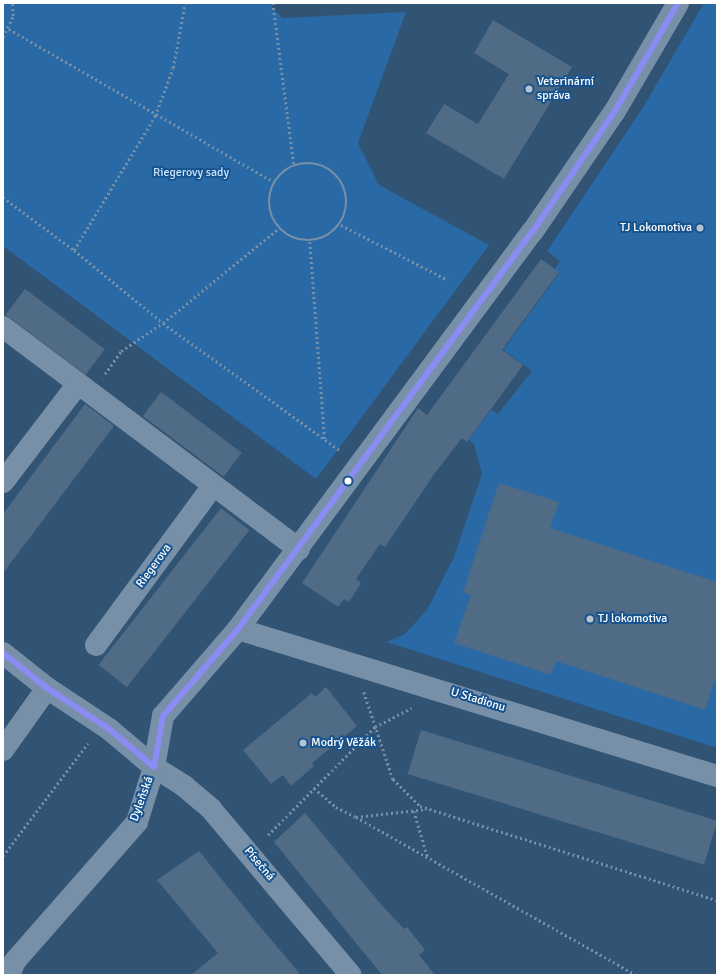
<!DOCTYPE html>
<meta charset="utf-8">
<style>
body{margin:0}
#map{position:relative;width:720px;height:978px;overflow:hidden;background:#315374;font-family:Signika,sans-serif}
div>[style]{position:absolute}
.green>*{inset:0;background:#296aa6}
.building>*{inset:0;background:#506b85;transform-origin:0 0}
.path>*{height:2.5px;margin-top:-1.25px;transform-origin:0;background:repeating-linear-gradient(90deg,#7890a7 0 2px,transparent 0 5px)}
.path>.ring{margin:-1.25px;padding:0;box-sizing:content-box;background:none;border:2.5px solid #7890a7;border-radius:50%}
.minor>*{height:22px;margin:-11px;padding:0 11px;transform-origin:11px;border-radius:11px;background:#7890a7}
.tertiary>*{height:22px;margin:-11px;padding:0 11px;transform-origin:11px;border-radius:11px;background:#7890a7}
.bus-1>*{height:6px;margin:-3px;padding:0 3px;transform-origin:3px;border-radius:3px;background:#8a8cf4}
.dots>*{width:11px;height:11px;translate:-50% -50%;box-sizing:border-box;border:2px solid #16538f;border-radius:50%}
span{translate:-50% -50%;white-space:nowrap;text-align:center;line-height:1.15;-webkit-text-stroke:4px #16538f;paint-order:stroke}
.poi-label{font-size:12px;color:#fff}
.left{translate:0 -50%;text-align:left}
.right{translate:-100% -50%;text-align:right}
.park-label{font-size:12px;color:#c8e3fb}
.street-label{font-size:12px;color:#fff}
.frame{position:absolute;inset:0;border:4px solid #fff;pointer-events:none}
</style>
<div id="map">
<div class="green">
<div style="clip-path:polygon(3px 3px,269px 3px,282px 18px,406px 12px,358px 143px,379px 185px,489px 245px,316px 479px,3px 246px)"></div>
<div style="clip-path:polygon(704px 3px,717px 3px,717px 748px,387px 642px,405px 634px,427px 610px,454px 557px,482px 474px,474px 444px,469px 440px,491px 410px,498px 414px,532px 371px,503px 350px,559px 273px,555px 269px,560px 261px,547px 251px,642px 109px)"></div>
</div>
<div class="building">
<div style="clip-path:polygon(493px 20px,572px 67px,504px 179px,426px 133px,444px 104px,478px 124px,509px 74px,474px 53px)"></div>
<div style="clip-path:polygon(541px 259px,559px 272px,502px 350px,523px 365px,467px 442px,462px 438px,435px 473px,385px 547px,380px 544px,356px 579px,361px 583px,349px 602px,344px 599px,338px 607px,302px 583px,418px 408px,427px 415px)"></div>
<div style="left:25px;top:289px;width:100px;height:32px;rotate:37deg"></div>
<div style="left:161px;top:392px;width:101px;height:30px;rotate:37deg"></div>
<div style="clip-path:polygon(85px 404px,114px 426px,3px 573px,3px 514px)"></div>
<div style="clip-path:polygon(499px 483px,559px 502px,550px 528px,717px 582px,717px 673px,705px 710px,556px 661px,551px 675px,454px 643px,471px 595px,463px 592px)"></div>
<div style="left:221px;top:508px;width:36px;height:199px;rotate:38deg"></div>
<div style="clip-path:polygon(326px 687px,357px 726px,312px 763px,314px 766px,291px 786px,283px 775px,271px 784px,243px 750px,312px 693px,315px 697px)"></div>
<div style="left:421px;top:730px;width:310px;height:46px;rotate:17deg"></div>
<div style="clip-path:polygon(305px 813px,380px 903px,404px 929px,407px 927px,425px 950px,419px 955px,435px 975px,382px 975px,274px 842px)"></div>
<div style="clip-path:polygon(199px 851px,257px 923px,301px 975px,191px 975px,218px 953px,157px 880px)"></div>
</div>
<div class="path">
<div style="left:273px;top:3px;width:163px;rotate:82.6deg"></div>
<div style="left:9px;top:29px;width:306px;rotate:30deg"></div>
<div style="left:3px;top:37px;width:23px;rotate:-65deg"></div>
<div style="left:13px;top:16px;width:13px;rotate:-94deg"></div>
<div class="ring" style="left:269px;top:163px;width:75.5px;height:75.5px"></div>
<div style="left:3px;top:197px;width:89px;rotate:36.7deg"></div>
<div style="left:74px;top:250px;width:157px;rotate:-58.8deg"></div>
<div style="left:155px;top:116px;width:51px;rotate:-69.4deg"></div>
<div style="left:173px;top:68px;width:66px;rotate:-79.5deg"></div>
<div style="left:341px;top:225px;width:120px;rotate:27.2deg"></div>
<div style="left:310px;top:242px;width:199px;rotate:85.7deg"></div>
<div style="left:74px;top:250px;width:115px;rotate:39.4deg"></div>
<div style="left:163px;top:323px;width:218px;rotate:35.7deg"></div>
<div style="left:105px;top:374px;width:28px;rotate:-55deg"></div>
<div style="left:121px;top:351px;width:50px;rotate:-33.7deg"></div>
<div style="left:163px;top:323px;width:149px;rotate:-39.3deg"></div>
<div style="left:364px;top:692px;width:92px;rotate:71.6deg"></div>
<div style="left:393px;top:779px;width:38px;rotate:45deg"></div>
<div style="left:420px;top:806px;width:312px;rotate:17.6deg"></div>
<div style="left:314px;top:788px;width:29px;rotate:41deg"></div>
<div style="left:336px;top:807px;width:22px;rotate:27deg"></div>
<div style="left:356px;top:817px;width:71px;rotate:-6.4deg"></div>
<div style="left:414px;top:811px;width:49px;rotate:73.4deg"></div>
<div style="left:356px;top:817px;width:322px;rotate:29.4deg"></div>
<div style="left:268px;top:835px;width:152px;rotate:-45.3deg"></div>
<div style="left:375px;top:727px;width:41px;rotate:-27.8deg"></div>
<div style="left:3px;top:856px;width:141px;rotate:-53deg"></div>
</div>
<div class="minor">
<div style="left:3px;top:327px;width:370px;rotate:36.9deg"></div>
<div style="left:3px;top:482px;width:123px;rotate:-52.6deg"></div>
<div style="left:238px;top:629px;width:495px;rotate:-53.5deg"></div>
<div style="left:533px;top:231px;width:145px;rotate:-55.7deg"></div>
<div style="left:615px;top:111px;width:125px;rotate:-59.7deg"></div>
<div style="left:96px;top:645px;width:196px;rotate:-53.7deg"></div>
<div style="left:3px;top:750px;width:76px;rotate:-54.6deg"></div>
<div style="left:9px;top:975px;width:15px;rotate:-67deg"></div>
<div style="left:15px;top:961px;width:185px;rotate:-48.7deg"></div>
<div style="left:137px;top:822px;width:58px;rotate:-72.8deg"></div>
<div style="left:154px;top:767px;width:36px;rotate:32deg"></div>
<div style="left:184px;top:786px;width:35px;rotate:40deg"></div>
<div style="left:211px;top:809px;width:217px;rotate:49.9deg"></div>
</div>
<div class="tertiary">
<div style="left:3px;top:653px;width:56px;rotate:38.5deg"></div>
<div style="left:47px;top:688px;width:74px;rotate:33.5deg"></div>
<div style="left:109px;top:729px;width:59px;rotate:40.2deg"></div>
<div style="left:154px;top:767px;width:52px;rotate:-80deg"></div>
<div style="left:163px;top:716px;width:115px;rotate:-49.2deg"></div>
<div style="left:238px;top:629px;width:501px;rotate:17.06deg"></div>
</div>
<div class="bus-1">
<div style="left:3px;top:653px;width:56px;rotate:38.5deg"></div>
<div style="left:47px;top:688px;width:74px;rotate:33.5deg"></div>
<div style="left:109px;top:729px;width:59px;rotate:40.2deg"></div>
<div style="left:154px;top:767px;width:52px;rotate:-80deg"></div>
<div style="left:163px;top:716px;width:115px;rotate:-49.2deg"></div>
<div style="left:238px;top:629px;width:495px;rotate:-53.5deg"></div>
<div style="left:533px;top:231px;width:145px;rotate:-55.7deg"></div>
<div style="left:615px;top:111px;width:125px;rotate:-59.7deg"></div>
</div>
<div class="dots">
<div style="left:529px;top:89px;background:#b7c3ce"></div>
<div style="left:700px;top:228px;background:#b7c3ce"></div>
<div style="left:348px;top:481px;background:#fff"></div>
<div style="left:590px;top:619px;background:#b7c3ce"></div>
<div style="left:303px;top:743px;background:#b7c3ce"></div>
</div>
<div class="poi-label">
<span class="left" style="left:537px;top:89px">Veterinární<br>správa</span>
<span class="right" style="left:692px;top:228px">TJ Lokomotiva</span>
<span class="left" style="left:598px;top:619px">TJ lokomotiva</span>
<span class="left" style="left:311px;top:743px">Modrý Věžák</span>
</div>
<div class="park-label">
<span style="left:191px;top:173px">Riegerovy sady</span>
</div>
<div class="street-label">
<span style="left:154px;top:566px;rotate:-54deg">Riegerova</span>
<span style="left:478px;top:700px;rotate:17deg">U Stadionu</span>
<span style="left:142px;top:799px;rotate:-70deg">Dyleňská</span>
<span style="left:259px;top:864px;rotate:50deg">Písečná</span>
</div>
<div class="frame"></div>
</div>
